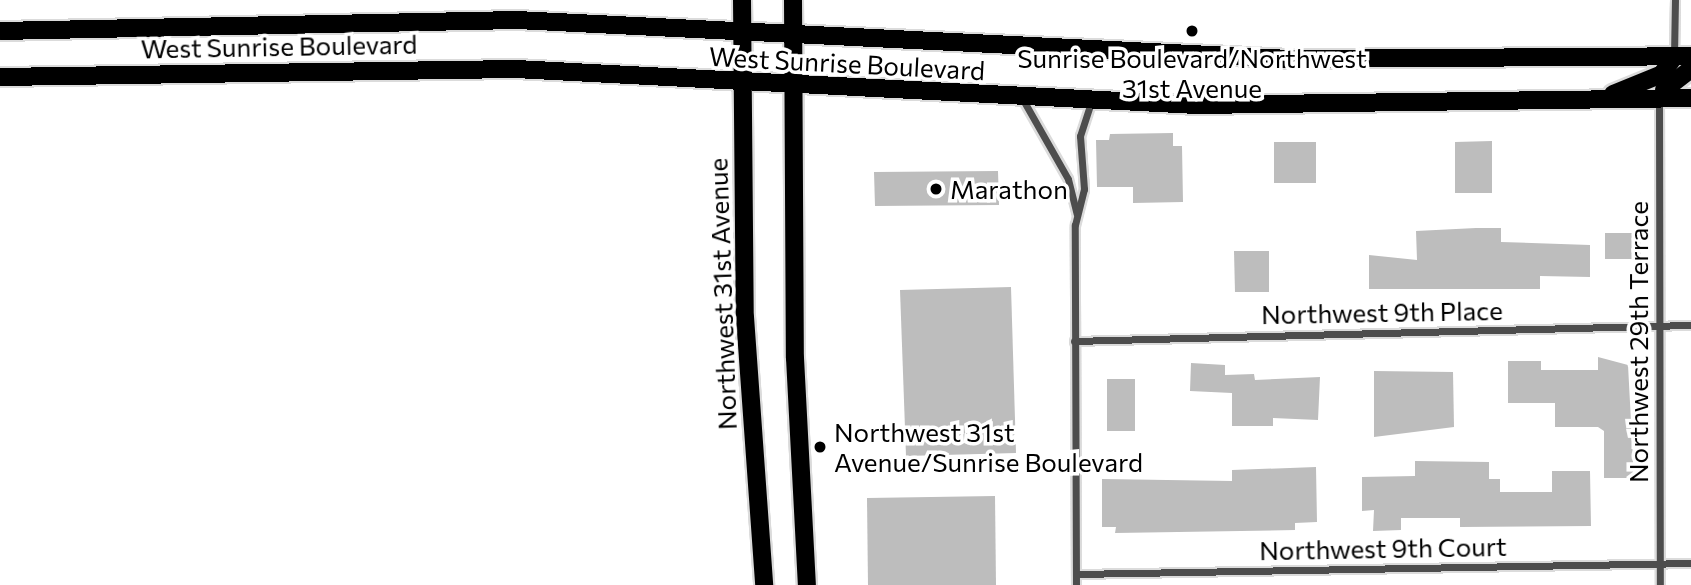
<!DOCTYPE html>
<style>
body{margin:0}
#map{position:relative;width:1691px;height:585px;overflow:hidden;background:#fff;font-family:Commissioner,sans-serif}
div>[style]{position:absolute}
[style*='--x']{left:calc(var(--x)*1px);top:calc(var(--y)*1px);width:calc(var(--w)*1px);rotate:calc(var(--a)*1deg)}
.building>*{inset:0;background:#bdbdbd}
.roads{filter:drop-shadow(2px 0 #dbdbdb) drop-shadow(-2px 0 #dbdbdb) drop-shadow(0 2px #dbdbdb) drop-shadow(0 -2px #dbdbdb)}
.minor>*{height:7px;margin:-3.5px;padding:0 3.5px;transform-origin:3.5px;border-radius:3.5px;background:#4d4d4d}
.primary>*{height:18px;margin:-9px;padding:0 9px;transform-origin:9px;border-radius:9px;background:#000}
.dots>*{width:19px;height:19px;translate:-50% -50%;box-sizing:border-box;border:4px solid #fff;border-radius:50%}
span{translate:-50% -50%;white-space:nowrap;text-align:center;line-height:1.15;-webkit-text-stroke:7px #fff;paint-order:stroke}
.street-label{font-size:26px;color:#000}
.poi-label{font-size:26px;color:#000}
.left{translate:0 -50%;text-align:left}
</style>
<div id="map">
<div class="building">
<i style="clip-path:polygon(1173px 133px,1173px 146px,1182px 146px,1183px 202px,1133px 203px,1133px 187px,1097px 187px,1096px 140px,1109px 140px,1110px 134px)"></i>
<i style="clip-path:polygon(1492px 141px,1492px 193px,1455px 193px,1455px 142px)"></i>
<i style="clip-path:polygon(1274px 142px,1316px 142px,1316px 183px,1274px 183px)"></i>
<i style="clip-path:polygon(998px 171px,999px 205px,875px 206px,874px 172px)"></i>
<i style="clip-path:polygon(1476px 228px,1501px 228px,1501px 242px,1590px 245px,1590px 277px,1540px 276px,1540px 289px,1369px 289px,1369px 255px,1417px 260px,1416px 231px)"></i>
<i style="clip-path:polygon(1605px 233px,1641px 233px,1641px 259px,1605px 259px)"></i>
<i style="clip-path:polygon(1234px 251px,1269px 251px,1269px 292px,1235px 292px)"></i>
<i style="clip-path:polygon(1011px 287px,1016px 453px,906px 456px,900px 290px)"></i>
<i style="clip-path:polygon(1598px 357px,1628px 365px,1634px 478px,1604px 478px,1604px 431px,1598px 427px,1555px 427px,1555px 403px,1508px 403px,1508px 361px,1541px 361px,1541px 370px,1598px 370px)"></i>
<i style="clip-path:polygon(1191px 363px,1225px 365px,1225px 375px,1254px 374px,1255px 380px,1320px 377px,1318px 420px,1273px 418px,1273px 426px,1232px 426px,1232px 393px,1190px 391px)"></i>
<i style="clip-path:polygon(1374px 371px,1453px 372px,1454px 427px,1374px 437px)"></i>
<i style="clip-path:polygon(1107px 379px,1135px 379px,1135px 431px,1107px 431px)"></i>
<i style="clip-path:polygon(1415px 461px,1489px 462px,1489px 479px,1500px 479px,1500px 492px,1552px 492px,1552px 471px,1590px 471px,1591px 526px,1460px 527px,1460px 518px,1401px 518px,1401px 530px,1373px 531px,1374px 510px,1362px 511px,1362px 477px,1415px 476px)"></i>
<i style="clip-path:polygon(1316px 467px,1317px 522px,1295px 523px,1295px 530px,1115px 533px,1116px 527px,1102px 527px,1102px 479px,1232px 481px,1232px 470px)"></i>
<i style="clip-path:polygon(995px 496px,996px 585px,868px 585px,867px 498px)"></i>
</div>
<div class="roads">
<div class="minor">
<i style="--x:1674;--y:56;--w:56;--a:-89"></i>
<i style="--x:1022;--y:98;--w:93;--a:60.4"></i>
<i style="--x:1068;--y:179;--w:36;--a:76"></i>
<i style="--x:1659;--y:99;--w:486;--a:89.9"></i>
<i style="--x:1074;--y:341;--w:617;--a:-1.49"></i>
<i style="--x:1076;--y:574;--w:615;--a:-1.02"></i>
<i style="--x:1076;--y:585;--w:360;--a:-90.2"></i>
<i style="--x:1075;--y:225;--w:37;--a:-76"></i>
<i style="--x:1084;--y:189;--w:53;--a:-94.3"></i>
<i style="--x:1080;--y:136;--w:36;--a:-72"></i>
</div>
<div class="primary">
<i style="--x:742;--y:0;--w:317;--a:89.5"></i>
<i style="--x:745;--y:317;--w:269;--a:85.9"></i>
<i style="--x:793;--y:0;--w:358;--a:89.7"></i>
<i style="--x:795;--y:358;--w:227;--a:87"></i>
<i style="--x:0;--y:31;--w:517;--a:-1.22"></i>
<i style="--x:517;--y:20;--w:774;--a:2.89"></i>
<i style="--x:1290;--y:59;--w:401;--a:-0.4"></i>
<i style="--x:0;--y:77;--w:516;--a:-0.89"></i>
<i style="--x:516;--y:69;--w:682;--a:3.03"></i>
<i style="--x:1197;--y:105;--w:494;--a:-0.8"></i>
<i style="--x:1664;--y:90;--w:34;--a:-38"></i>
<i style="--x:1613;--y:94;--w:53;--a:-22.2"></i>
<i style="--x:1662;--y:74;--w:21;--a:-55"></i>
</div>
</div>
<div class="dots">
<i style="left:1192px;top:31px;background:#000"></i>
<i style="left:936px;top:189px;background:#000"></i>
<i style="left:820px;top:447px;background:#000"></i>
</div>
<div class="street-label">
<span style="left:279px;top:46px;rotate:-1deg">West Sunrise Boulevard</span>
<span style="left:847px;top:63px;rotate:3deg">West Sunrise Boulevard</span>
<span style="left:722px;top:294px;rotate:-92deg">Northwest 31st Avenue</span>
<span style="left:1382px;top:312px;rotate:-1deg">Northwest 9th Place</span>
<span style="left:1638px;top:342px;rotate:-90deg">Northwest 29th Terrace</span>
<span style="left:1383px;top:548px;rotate:-1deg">Northwest 9th Court</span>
</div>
<div class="poi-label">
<span style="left:1192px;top:73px">Sunrise Boulevard/Northwest<br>31st Avenue</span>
<span class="left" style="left:950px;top:189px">Marathon</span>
<span class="left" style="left:834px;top:447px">Northwest 31st<br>Avenue/Sunrise Boulevard</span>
</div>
</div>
